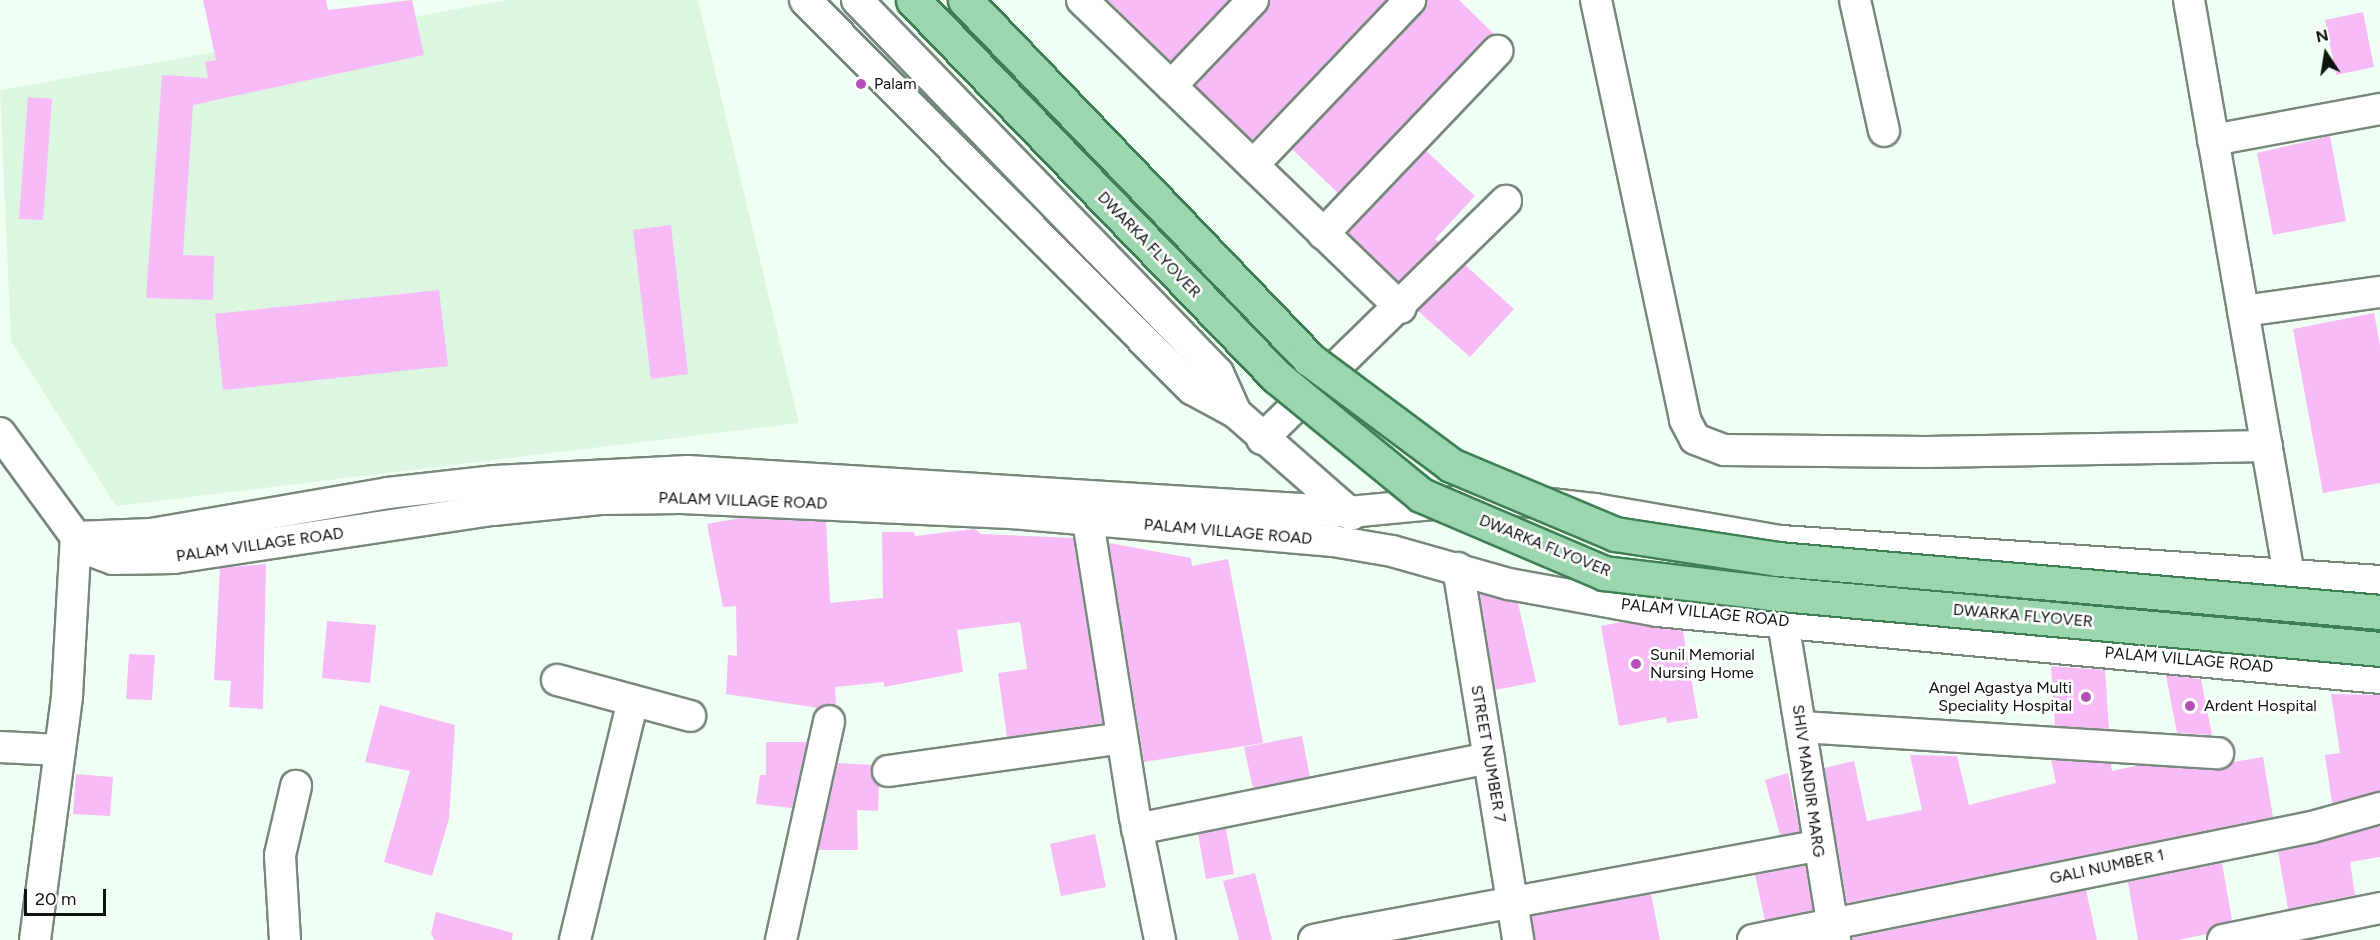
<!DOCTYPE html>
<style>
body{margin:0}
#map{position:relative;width:2380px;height:940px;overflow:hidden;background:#f0fff3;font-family:Figtree,sans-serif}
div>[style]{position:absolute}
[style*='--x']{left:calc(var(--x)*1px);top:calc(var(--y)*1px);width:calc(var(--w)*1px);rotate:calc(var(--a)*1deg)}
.built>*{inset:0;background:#dcf6e2}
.building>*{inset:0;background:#f7bcf8}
.roads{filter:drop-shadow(2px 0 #77887b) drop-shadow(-2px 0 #77887b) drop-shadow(0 2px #77887b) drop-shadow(0 -2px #77887b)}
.minor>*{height:30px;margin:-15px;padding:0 15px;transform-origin:15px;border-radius:15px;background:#fff}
.bridges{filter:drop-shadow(2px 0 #3e8054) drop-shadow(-2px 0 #3e8054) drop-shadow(0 2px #3e8054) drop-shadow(0 -2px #3e8054)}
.major-bridge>*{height:33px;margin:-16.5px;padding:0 16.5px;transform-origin:16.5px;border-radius:16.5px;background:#9bd6af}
.dots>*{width:16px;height:16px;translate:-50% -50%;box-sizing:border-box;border:3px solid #fff;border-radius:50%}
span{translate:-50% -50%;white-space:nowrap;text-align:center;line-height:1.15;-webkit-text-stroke:5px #fff;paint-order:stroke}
.poi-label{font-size:16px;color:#0d130f}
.left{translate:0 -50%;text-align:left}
.right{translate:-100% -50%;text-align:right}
.street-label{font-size:16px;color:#0d130f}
.north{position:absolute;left:2296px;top:24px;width:60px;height:60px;-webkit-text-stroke:4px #fff;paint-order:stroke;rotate:348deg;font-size:16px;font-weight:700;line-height:24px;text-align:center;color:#0d130f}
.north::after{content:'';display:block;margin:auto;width:21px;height:27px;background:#0d130f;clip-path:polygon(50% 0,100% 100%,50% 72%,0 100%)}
.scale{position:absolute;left:24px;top:889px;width:82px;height:27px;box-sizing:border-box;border:3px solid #0d130f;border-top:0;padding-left:8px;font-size:18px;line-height:21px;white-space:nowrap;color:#0d130f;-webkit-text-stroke:4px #fff;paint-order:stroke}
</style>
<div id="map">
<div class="built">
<i style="clip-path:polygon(508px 0,698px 0,799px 423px,116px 506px,11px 341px,0 90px)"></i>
</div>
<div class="building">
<i style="clip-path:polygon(203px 0,326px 0,328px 10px,412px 0,424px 55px,193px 105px,183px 255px,214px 256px,213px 300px,146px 298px,162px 75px,208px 78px,205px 62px,216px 60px)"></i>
<i style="clip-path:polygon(1108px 0,1229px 0,1171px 61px)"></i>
<i style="clip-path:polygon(1270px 0,1386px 0,1252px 140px,1196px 86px,1265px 12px)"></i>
<i style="clip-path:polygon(1427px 0,1459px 0,1494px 34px,1338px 193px,1292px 149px,1422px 12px)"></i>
<i style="clip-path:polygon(2363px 12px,2374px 67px,2336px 75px,2325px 20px)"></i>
<i style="clip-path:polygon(28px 97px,52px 99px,43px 220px,19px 219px)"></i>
<i style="clip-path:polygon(2330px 136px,2346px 221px,2273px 235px,2257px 153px)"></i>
<i style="clip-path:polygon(1426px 151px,1475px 196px,1435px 239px,1439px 242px,1399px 282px,1348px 233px)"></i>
<i style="clip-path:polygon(671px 225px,688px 374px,651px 379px,633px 230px)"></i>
<i style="clip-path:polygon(1465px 265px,1514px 309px,1470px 357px,1418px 311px)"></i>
<i style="clip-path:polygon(439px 290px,448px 366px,223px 390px,215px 314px)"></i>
<i style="clip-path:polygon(2374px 313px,2380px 345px,2380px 483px,2323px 493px,2293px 329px)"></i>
<i style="clip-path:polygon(740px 518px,826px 522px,830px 603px,883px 598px,882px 532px,914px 532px,915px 536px,975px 529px,981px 534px,1073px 538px,1103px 723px,1007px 737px,998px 673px,1027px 669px,1020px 622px,957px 630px,963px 672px,884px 687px,884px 682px,835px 687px,836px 706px,818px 708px,726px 694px,728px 655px,737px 656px,736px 606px,723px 607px,707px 524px)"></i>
<i style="clip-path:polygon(1109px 543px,1191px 558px,1192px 566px,1228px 559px,1263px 743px,1144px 762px)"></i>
<i style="clip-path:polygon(266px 564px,263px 709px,229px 707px,231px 681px,214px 680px,220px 568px)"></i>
<i style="clip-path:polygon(1480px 594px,1518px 603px,1536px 682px,1495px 690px)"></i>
<i style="clip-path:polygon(327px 621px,376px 625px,370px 683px,322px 678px)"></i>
<i style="clip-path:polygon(1621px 622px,1683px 631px,1698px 718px,1667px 723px,1666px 717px,1619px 726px,1601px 626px)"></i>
<i style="clip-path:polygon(129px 654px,155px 655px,152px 700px,126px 699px)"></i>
<i style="clip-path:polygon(2051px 666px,2105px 670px,2109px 729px,2055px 726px)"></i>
<i style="clip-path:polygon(2166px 675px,2201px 679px,2212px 735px,2177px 733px)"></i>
<i style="clip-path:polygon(2331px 694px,2380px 695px,2380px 791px,2332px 803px,2325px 755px,2340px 753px)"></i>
<i style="clip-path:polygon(380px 705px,455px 725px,449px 819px,432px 876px,384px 862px,410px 771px,365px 762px)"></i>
<i style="clip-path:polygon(1302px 736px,1310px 777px,1253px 788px,1244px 747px)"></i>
<i style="clip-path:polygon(766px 742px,807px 742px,792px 808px,756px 804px,760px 775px,766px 775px)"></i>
<i style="clip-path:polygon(1910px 755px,1957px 756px,1969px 805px,2056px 783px,2051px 760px,2111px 764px,2112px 771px,2140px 765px,2217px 770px,2233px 762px,2263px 757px,2273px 817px,1847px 903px,1824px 768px,1854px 761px,1867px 821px,1922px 810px)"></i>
<i style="clip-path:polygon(838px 763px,872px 765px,871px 774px,879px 785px,878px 811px,857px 810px,858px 850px,818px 850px)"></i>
<i style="clip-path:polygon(1788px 773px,1800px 832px,1780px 835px,1765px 780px)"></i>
<i style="clip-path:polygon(76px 774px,113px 777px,110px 816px,73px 814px)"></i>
<i style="clip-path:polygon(2380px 826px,2380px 857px,2350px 862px,2355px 895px,2288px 909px,2278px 851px)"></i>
<i style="clip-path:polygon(1226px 829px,1234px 874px,1206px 879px,1198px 834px)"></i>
<i style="clip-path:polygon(1095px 834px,1106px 887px,1061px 896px,1050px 844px)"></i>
<i style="clip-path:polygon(2222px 863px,2232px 920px,2212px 927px,2207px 934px,2178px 940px,2138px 940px,2128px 882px)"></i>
<i style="clip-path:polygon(1805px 866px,1813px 910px,1765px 920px,1755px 875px)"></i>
<i style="clip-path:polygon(1255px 873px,1272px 940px,1239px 940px,1223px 881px)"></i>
<i style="clip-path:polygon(2086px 890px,2097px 940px,1852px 940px,1852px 938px)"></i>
<i style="clip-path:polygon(1651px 894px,1660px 940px,1535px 940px,1532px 916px)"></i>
<i style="clip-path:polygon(436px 912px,513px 933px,512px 940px,435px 940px,431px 934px)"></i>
</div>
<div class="roads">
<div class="minor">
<i style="--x:805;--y:0;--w:549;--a:45.15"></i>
<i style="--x:1192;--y:389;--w:50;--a:28.6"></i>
<i style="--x:1236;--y:413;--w:154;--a:41.3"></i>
<i style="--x:857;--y:0;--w:519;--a:45.94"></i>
<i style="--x:1218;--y:373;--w:44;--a:65.8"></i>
<i style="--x:1082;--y:0;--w:443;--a:44"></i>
<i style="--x:1596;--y:0;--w:429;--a:78"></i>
<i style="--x:1685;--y:420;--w:21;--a:62"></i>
<i style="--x:1695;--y:439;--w:31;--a:21"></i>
<i style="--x:1724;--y:450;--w:202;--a:0.6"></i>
<i style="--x:1926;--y:452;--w:341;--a:-1"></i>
<i style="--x:1855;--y:0;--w:134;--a:77.5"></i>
<i style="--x:2189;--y:0;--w:584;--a:80.13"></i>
<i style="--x:2289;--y:575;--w:91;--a:87.5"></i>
<i style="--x:1171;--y:86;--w:119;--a:-46.4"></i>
<i style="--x:2213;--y:140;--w:170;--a:-10.5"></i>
<i style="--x:1253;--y:165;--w:228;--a:-46.4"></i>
<i style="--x:1323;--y:234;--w:253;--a:-46.4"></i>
<i style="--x:2243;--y:311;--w:138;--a:-7.9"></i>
<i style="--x:0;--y:433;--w:129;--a:53.8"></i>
<i style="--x:76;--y:537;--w:21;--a:43"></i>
<i style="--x:91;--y:551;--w:23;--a:20"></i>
<i style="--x:113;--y:559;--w:61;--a:-0.9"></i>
<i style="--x:174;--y:558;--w:323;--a:-8.6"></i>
<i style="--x:493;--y:510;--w:110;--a:-5.8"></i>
<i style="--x:602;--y:499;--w:78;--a:-0.7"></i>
<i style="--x:680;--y:498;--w:332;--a:2.6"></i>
<i style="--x:1012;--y:513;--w:322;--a:5"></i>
<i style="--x:1333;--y:541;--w:60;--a:9.6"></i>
<i style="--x:1392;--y:551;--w:122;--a:15.8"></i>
<i style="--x:1509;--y:584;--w:150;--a:10.3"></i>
<i style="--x:1657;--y:611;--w:726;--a:5.29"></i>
<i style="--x:1262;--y:439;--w:341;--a:-44.3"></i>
<i style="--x:1088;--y:521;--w:300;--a:81"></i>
<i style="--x:1135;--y:817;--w:126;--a:78.5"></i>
<i style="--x:76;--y:537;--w:75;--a:-2.3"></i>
<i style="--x:151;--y:534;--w:241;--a:-9.8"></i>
<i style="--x:388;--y:493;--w:108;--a:-6.4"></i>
<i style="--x:495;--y:481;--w:193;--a:-3"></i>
<i style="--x:688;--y:471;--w:662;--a:3.55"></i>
<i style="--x:1349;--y:512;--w:150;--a:-5.4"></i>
<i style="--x:1498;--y:498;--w:98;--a:6.5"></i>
<i style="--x:1595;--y:509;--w:189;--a:9.8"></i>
<i style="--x:1781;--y:541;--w:600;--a:3.82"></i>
<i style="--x:1458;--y:568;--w:377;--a:80.8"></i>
<i style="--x:1783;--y:622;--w:322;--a:80.7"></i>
<i style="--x:557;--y:680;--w:138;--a:15.1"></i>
<i style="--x:1801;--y:727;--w:418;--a:3.6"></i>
<i style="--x:0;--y:747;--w:60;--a:2.9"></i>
<i style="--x:888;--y:771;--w:236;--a:-8"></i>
<i style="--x:1137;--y:829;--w:359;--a:-11.4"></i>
<i style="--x:35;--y:940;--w:246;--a:-82.5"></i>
<i style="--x:67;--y:696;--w:159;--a:-86.8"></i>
<i style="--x:285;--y:940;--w:85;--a:-93.4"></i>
<i style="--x:280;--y:855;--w:71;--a:-76.9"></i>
<i style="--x:575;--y:940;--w:243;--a:-76.4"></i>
<i style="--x:781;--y:940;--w:224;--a:-77.6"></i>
<i style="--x:1314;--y:940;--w:34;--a:-12"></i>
<i style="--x:1348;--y:940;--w:7;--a:-98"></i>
<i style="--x:1347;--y:933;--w:478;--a:-10.5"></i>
<i style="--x:1753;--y:940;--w:570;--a:-11.43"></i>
<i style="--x:2312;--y:827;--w:71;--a:-15.6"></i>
<i style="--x:2223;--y:940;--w:160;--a:-11.5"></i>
</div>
</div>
<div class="bridges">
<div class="major-bridge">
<i style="--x:913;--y:0;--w:524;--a:46.01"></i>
<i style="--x:1277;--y:377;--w:186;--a:39.3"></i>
<i style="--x:1421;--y:495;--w:199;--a:23.1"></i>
<i style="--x:1604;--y:573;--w:168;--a:6.8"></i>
<i style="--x:1771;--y:593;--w:612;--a:5.25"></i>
<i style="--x:965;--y:0;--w:497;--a:46.2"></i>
<i style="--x:1309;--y:359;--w:177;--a:36.7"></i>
<i style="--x:1451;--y:465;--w:178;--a:22.8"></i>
<i style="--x:1615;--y:534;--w:165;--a:8.7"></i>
<i style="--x:1778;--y:559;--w:604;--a:5.03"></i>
</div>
</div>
<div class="dots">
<i style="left:861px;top:84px;background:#b250b7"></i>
<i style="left:1636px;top:664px;background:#b250b7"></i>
<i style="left:2086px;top:697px;background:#b250b7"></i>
<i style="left:2190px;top:706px;background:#b250b7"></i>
</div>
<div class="poi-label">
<span class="left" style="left:874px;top:84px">Palam</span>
<span class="left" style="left:1650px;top:664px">Sunil Memorial<br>Nursing Home</span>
<span class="right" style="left:2072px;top:697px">Angel Agastya Multi<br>Speciality Hospital</span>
<span class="left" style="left:2204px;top:706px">Ardent Hospital</span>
</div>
<div class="street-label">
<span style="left:1149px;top:245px;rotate:46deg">DWARKA FLYOVER</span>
<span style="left:743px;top:501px;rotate:2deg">PALAM VILLAGE ROAD</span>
<span style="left:1228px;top:532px;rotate:5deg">PALAM VILLAGE ROAD</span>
<span style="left:260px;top:545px;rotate:-8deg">PALAM VILLAGE ROAD</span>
<span style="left:1545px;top:546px;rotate:22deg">DWARKA FLYOVER</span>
<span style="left:1705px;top:613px;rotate:6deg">PALAM VILLAGE ROAD</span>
<span style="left:2023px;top:616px;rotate:5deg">DWARKA FLYOVER</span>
<span style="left:2189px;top:660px;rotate:5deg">PALAM VILLAGE ROAD</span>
<span style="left:1488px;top:754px;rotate:80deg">STREET NUMBER 7</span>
<span style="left:1808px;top:781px;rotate:82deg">SHIV MANDIR MARG</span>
<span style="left:2107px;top:867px;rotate:-12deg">GALI NUMBER 1</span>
</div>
<div class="north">N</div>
<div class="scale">20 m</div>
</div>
